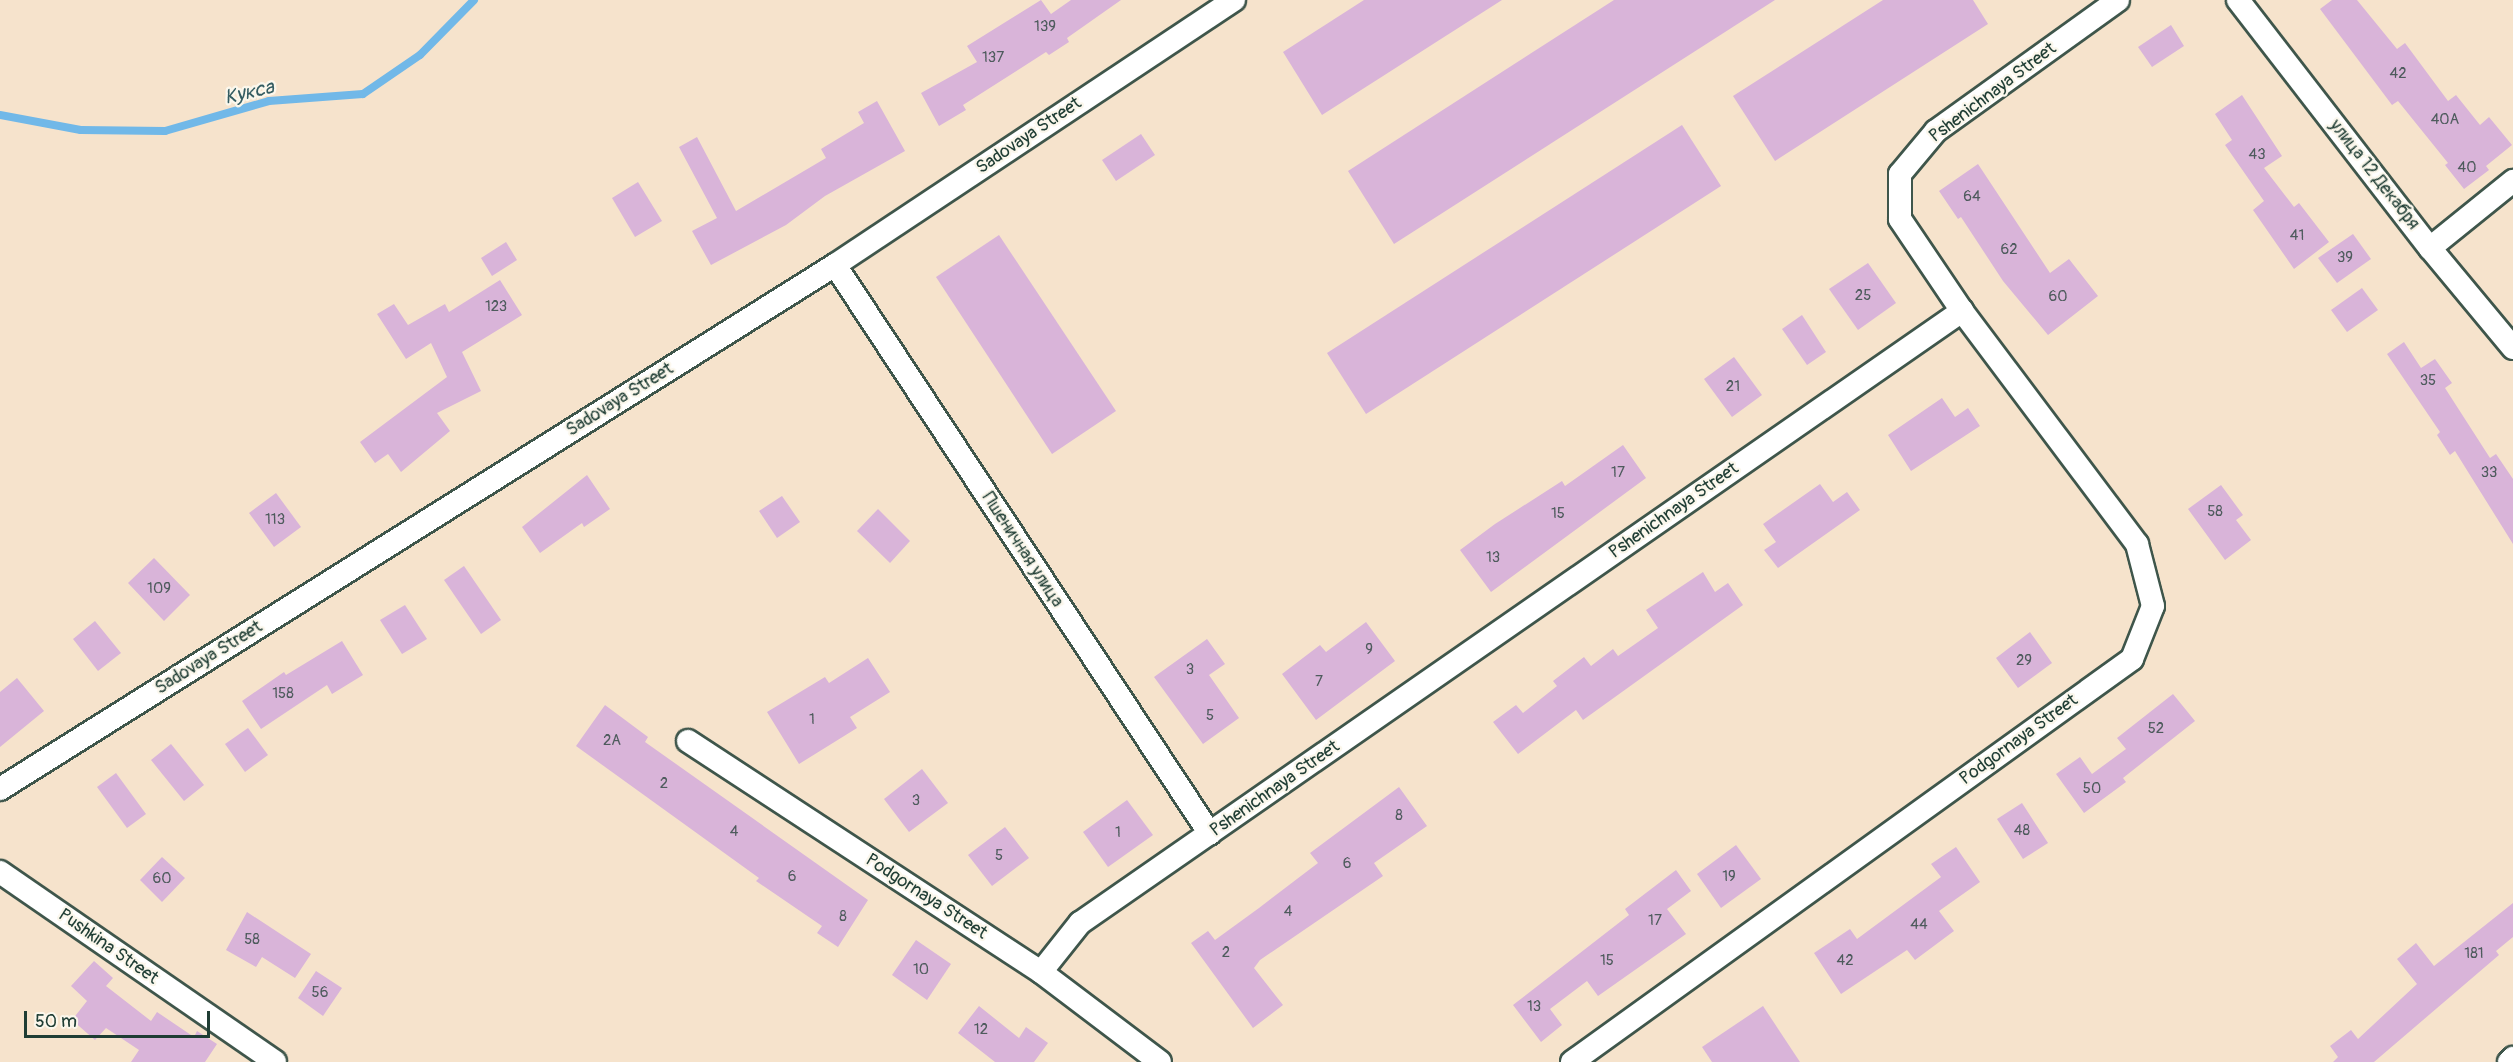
<!DOCTYPE html>
<meta charset="utf-8">
<style>
body{margin:0}
#map{position:relative;width:2513px;height:1062px;overflow:hidden;background:#f6e3cc;font-family:Pangolin,sans-serif}
div>[style]{position:absolute}
[style*='--x']{left:calc(var(--x)*1px);top:calc(var(--y)*1px);width:calc(var(--w)*1px);rotate:calc(var(--a)*1deg)}
.stream>*{height:8px;margin:-4px;padding:0 4px;transform-origin:4px;border-radius:4px;background:#71b8e8}
.building>*{inset:0;background:#d9b4d9}
.roads{filter:drop-shadow(2px 0 #3f564b) drop-shadow(-2px 0 #3f564b) drop-shadow(0 2px #3f564b) drop-shadow(0 -2px #3f564b)}
.minor>*{height:22px;margin:-11px;padding:0 11px;transform-origin:11px;border-radius:11px;background:#fff}
span{translate:-50% -50%;white-space:nowrap;text-align:center;line-height:1.15;-webkit-text-stroke:4.5px #fbf7ec;paint-order:stroke}
.number-label{font-size:15px;color:#4e5b5d}
.number-label span{-webkit-text-stroke-width:0}
.street-label{font-size:18px;color:#1f3d34}
.water-label{font-size:20px;color:#345c61;font-style:italic}
.scale{position:absolute;left:24px;top:1011px;width:186px;height:27px;box-sizing:border-box;border:3px solid #1f3d34;border-top:0;padding-left:8px;font-size:18px;line-height:21px;white-space:nowrap;color:#1f3d34;-webkit-text-stroke:4px #fbf7ec;paint-order:stroke}
</style>
<div id="map">
<div class="stream">
<i style="--x:0;--y:115;--w:82;--a:10.5"></i>
<i style="--x:81;--y:130;--w:84;--a:0.7"></i>
<i style="--x:165;--y:131;--w:108;--a:-16.1"></i>
<i style="--x:269;--y:101;--w:94;--a:-4.3"></i>
<i style="--x:363;--y:94;--w:69;--a:-34.4"></i>
<i style="--x:420;--y:55;--w:77;--a:-45.5"></i>
</div>
<div class="building">
<i style="clip-path:polygon(1041px 0,1051px 14px,1071px 0,1121px 0,1067px 38px,1069px 42px,1049px 55px,1046px 52px,963px 105px,966px 110px,939px 126px,921px 93px,977px 62px,967px 46px)"></i>
<i style="clip-path:polygon(1364px 0,1502px 0,1322px 115px,1283px 52px)"></i>
<i style="clip-path:polygon(1614px 0,1775px 0,1394px 244px,1348px 171px)"></i>
<i style="clip-path:polygon(1883px 0,1973px 0,1988px 24px,1775px 161px,1733px 96px)"></i>
<i style="clip-path:polygon(2332px 0,2357px 0,2397px 49px,2405px 43px,2448px 101px,2456px 95px,2480px 125px,2489px 117px,2512px 145px,2486px 166px,2489px 170px,2464px 189px,2445px 165px,2448px 163px,2398px 101px,2392px 105px,2320px 9px)"></i>
<i style="clip-path:polygon(2171px 25px,2184px 46px,2152px 67px,2138px 47px)"></i>
<i style="clip-path:polygon(2242px 95px,2282px 156px,2264px 168px,2294px 207px,2299px 203px,2329px 242px,2294px 269px,2253px 210px,2264px 201px,2225px 145px,2232px 140px,2215px 114px)"></i>
<i style="clip-path:polygon(877px 101px,905px 151px,825px 196px,786px 225px,711px 265px,692px 231px,717px 218px,679px 147px,697px 137px,736px 211px,826px 158px,821px 149px,864px 123px,858px 112px)"></i>
<i style="clip-path:polygon(1682px 125px,1721px 186px,1366px 414px,1327px 353px)"></i>
<i style="clip-path:polygon(1141px 134px,1155px 155px,1116px 181px,1102px 160px)"></i>
<i style="clip-path:polygon(1978px 164px,2050px 273px,2069px 259px,2098px 296px,2048px 335px,2003px 281px,1961px 217px,1958px 219px,1939px 191px)"></i>
<i style="clip-path:polygon(638px 182px,662px 221px,635px 237px,612px 198px)"></i>
<i style="clip-path:polygon(2353px 234px,2371px 259px,2337px 283px,2318px 258px)"></i>
<i style="clip-path:polygon(999px 235px,1116px 411px,1052px 454px,936px 277px)"></i>
<i style="clip-path:polygon(506px 242px,517px 260px,492px 276px,481px 258px)"></i>
<i style="clip-path:polygon(1868px 263px,1896px 303px,1858px 330px,1829px 289px)"></i>
<i style="clip-path:polygon(500px 280px,522px 315px,462px 352px,481px 391px,437px 413px,450px 431px,401px 472px,388px 454px,375px 463px,360px 442px,447px 377px,431px 343px,406px 359px,377px 314px,394px 304px,408px 325px,445px 304px,449px 312px)"></i>
<i style="clip-path:polygon(2362px 288px,2378px 310px,2347px 332px,2331px 310px)"></i>
<i style="clip-path:polygon(1802px 315px,1826px 352px,1807px 365px,1782px 329px)"></i>
<i style="clip-path:polygon(2404px 342px,2421px 368px,2435px 359px,2452px 383px,2445px 388px,2490px 458px,2496px 454px,2513px 479px,2513px 544px,2455px 451px,2450px 455px,2437px 435px,2440px 432px,2387px 354px)"></i>
<i style="clip-path:polygon(1734px 357px,1762px 395px,1732px 417px,1704px 379px)"></i>
<i style="clip-path:polygon(1942px 398px,1955px 417px,1968px 408px,1980px 426px,1911px 471px,1888px 435px)"></i>
<i style="clip-path:polygon(1623px 445px,1646px 478px,1491px 592px,1460px 550px,1495px 524px,1562px 481px,1565px 486px)"></i>
<i style="clip-path:polygon(587px 475px,610px 509px,584px 527px,582px 523px,540px 553px,522px 527px)"></i>
<i style="clip-path:polygon(1820px 484px,1833px 502px,1847px 492px,1860px 510px,1778px 568px,1764px 550px,1776px 542px,1763px 524px)"></i>
<i style="clip-path:polygon(2221px 485px,2243px 515px,2236px 520px,2251px 540px,2225px 560px,2188px 509px)"></i>
<i style="clip-path:polygon(276px 493px,301px 527px,274px 547px,249px 513px)"></i>
<i style="clip-path:polygon(782px 496px,800px 522px,777px 538px,759px 511px)"></i>
<i style="clip-path:polygon(878px 509px,910px 541px,890px 563px,857px 531px)"></i>
<i style="clip-path:polygon(154px 558px,190px 595px,164px 621px,128px 583px)"></i>
<i style="clip-path:polygon(464px 566px,501px 620px,481px 634px,444px 580px)"></i>
<i style="clip-path:polygon(1703px 572px,1715px 592px,1728px 583px,1743px 605px,1583px 720px,1576px 710px,1518px 754px,1493px 722px,1516px 705px,1523px 713px,1557px 686px,1553px 681px,1584px 657px,1591px 666px,1613px 649px,1618px 656px,1658px 628px,1646px 610px)"></i>
<i style="clip-path:polygon(405px 605px,427px 639px,402px 654px,380px 620px)"></i>
<i style="clip-path:polygon(95px 621px,121px 653px,98px 671px,73px 639px)"></i>
<i style="clip-path:polygon(1366px 622px,1395px 661px,1316px 720px,1282px 674px,1320px 645px,1326px 652px)"></i>
<i style="clip-path:polygon(2030px 632px,2052px 663px,2018px 688px,1996px 658px)"></i>
<i style="clip-path:polygon(1207px 639px,1225px 664px,1209px 675px,1239px 718px,1203px 744px,1154px 677px)"></i>
<i style="clip-path:polygon(342px 641px,363px 675px,332px 694px,327px 685px,261px 729px,242px 701px,284px 672px,286px 675px)"></i>
<i style="clip-path:polygon(868px 658px,890px 692px,850px 717px,857px 728px,799px 764px,767px 712px,825px 677px,829px 683px)"></i>
<i style="clip-path:polygon(17px 678px,44px 711px,0 747px,0 692px)"></i>
<i style="clip-path:polygon(2173px 694px,2195px 721px,2123px 778px,2126px 782px,2084px 813px,2056px 774px,2080px 757px,2092px 774px,2126px 749px,2117px 738px)"></i>
<i style="clip-path:polygon(605px 705px,648px 737px,645px 742px,868px 900px,838px 947px,817px 933px,822px 926px,756px 881px,759px 878px,576px 746px)"></i>
<i style="clip-path:polygon(248px 728px,268px 755px,245px 772px,225px 744px)"></i>
<i style="clip-path:polygon(171px 744px,204px 785px,184px 801px,151px 760px)"></i>
<i style="clip-path:polygon(922px 769px,948px 803px,909px 832px,884px 799px)"></i>
<i style="clip-path:polygon(116px 773px,146px 814px,127px 828px,97px 787px)"></i>
<i style="clip-path:polygon(1399px 787px,1427px 826px,1374px 863px,1383px 876px,1260px 960px,1254px 968px,1283px 1005px,1253px 1028px,1191px 943px,1208px 931px,1215px 940px,1259px 908px,1318px 863px,1310px 853px)"></i>
<i style="clip-path:polygon(1127px 800px,1153px 835px,1108px 867px,1083px 832px)"></i>
<i style="clip-path:polygon(2022px 803px,2048px 843px,2023px 859px,1997px 819px)"></i>
<i style="clip-path:polygon(1005px 827px,1029px 858px,992px 886px,968px 855px)"></i>
<i style="clip-path:polygon(1736px 845px,1761px 879px,1721px 908px,1697px 874px)"></i>
<i style="clip-path:polygon(1956px 847px,1980px 882px,1939px 911px,1954px 931px,1915px 960px,1907px 950px,1841px 994px,1814px 953px,1850px 929px,1857px 939px,1941px 877px,1931px 864px)"></i>
<i style="clip-path:polygon(162px 857px,185px 878px,162px 902px,140px 880px)"></i>
<i style="clip-path:polygon(1676px 870px,1691px 891px,1667px 909px,1686px 934px,1598px 996px,1587px 981px,1550px 1009px,1562px 1025px,1541px 1042px,1513px 1005px,1629px 915px,1625px 909px)"></i>
<i style="clip-path:polygon(2513px 903px,2513px 937px,2496px 951px,2499px 955px,2374px 1062px,2333px 1062px,2338px 1057px,2330px 1046px,2351px 1030px,2358px 1039px,2417px 984px,2397px 959px,2416px 943px,2434px 966px)"></i>
<i style="clip-path:polygon(247px 912px,311px 954px,295px 978px,262px 957px,256px 967px,226px 950px)"></i>
<i style="clip-path:polygon(916px 940px,951px 964px,927px 1000px,892px 975px)"></i>
<i style="clip-path:polygon(94px 961px,113px 978px,106px 986px,151px 1021px,157px 1012px,194px 1037px,197px 1031px,217px 1044px,205px 1062px,131px 1062px,139px 1050px,106px 1028px,95px 1040px,72px 1020px,87px 1001px,71px 986px)"></i>
<i style="clip-path:polygon(316px 971px,342px 988px,323px 1016px,298px 998px)"></i>
<i style="clip-path:polygon(979px 1006px,1019px 1038px,1026px 1027px,1048px 1043px,1034px 1062px,995px 1062px,958px 1033px)"></i>
<i style="clip-path:polygon(1763px 1006px,1800px 1062px,1712px 1062px,1702px 1047px)"></i>
</div>
<div class="roads">
<div class="minor">
<i style="--x:2238;--y:0;--w:314;--a:52.3"></i>
<i style="--x:2430;--y:248;--w:130;--a:50.3"></i>
<i style="--x:2430;--y:248;--w:107;--a:-38.9"></i>
<i style="--x:835;--y:265;--w:681;--a:56.61"></i>
<i style="--x:688;--y:741;--w:422;--a:33.2"></i>
<i style="--x:1041;--y:972;--w:149;--a:37.1"></i>
<i style="--x:0;--y:789;--w:986;--a:-32.11"></i>
<i style="--x:835;--y:265;--w:479;--a:-33.6"></i>
<i style="--x:0;--y:872;--w:334;--a:34.6"></i>
<i style="--x:1041;--y:972;--w:63;--a:-51.5"></i>
<i style="--x:1080;--y:923;--w:1074;--a:-34.76"></i>
<i style="--x:1962;--y:311;--w:111;--a:-124"></i>
<i style="--x:1900;--y:219;--w:45;--a:-90"></i>
<i style="--x:1900;--y:174;--w:56;--a:-50.1"></i>
<i style="--x:1936;--y:131;--w:224;--a:-35.7"></i>
<i style="--x:1572;--y:1062;--w:690;--a:-35.74"></i>
<i style="--x:2132;--y:659;--w:57;--a:-68.4"></i>
<i style="--x:2153;--y:606;--w:64;--a:-104.5"></i>
<i style="--x:2137;--y:544;--w:291;--a:-126.9"></i>
<i style="--x:2509;--y:1062;--w:6;--a:-45"></i>
</div>
</div>
<div class="number-label">
<span style="left:1045px;top:27px">139</span>
<span style="left:993px;top:58px">137</span>
<span style="left:2398px;top:74px">42</span>
<span style="left:2445px;top:120px">40А</span>
<span style="left:2257px;top:155px">43</span>
<span style="left:2467px;top:168px">40</span>
<span style="left:1972px;top:197px">64</span>
<span style="left:2297px;top:236px">41</span>
<span style="left:2009px;top:250px">62</span>
<span style="left:2345px;top:258px">39</span>
<span style="left:1863px;top:296px">25</span>
<span style="left:2058px;top:297px">60</span>
<span style="left:496px;top:307px">123</span>
<span style="left:2428px;top:381px">35</span>
<span style="left:1733px;top:387px">21</span>
<span style="left:1618px;top:473px">17</span>
<span style="left:2489px;top:473px">33</span>
<span style="left:2215px;top:512px">58</span>
<span style="left:1558px;top:514px">15</span>
<span style="left:275px;top:520px">113</span>
<span style="left:1493px;top:558px">13</span>
<span style="left:159px;top:589px">109</span>
<span style="left:1369px;top:650px">9</span>
<span style="left:2024px;top:661px">29</span>
<span style="left:1190px;top:670px">3</span>
<span style="left:1319px;top:682px">7</span>
<span style="left:283px;top:694px">158</span>
<span style="left:1210px;top:716px">5</span>
<span style="left:812px;top:720px">1</span>
<span style="left:2156px;top:729px">52</span>
<span style="left:612px;top:741px">2А</span>
<span style="left:664px;top:784px">2</span>
<span style="left:2092px;top:789px">50</span>
<span style="left:916px;top:801px">3</span>
<span style="left:1399px;top:816px">8</span>
<span style="left:2022px;top:831px">48</span>
<span style="left:734px;top:832px">4</span>
<span style="left:1118px;top:833px">1</span>
<span style="left:999px;top:856px">5</span>
<span style="left:1347px;top:864px">6</span>
<span style="left:792px;top:877px">6</span>
<span style="left:1729px;top:877px">19</span>
<span style="left:162px;top:879px">60</span>
<span style="left:1288px;top:912px">4</span>
<span style="left:843px;top:917px">8</span>
<span style="left:1655px;top:921px">17</span>
<span style="left:1919px;top:925px">44</span>
<span style="left:252px;top:940px">58</span>
<span style="left:1226px;top:953px">2</span>
<span style="left:2474px;top:954px">181</span>
<span style="left:1607px;top:961px">15</span>
<span style="left:1845px;top:961px">42</span>
<span style="left:921px;top:970px">10</span>
<span style="left:320px;top:993px">56</span>
<span style="left:1534px;top:1007px">13</span>
<span style="left:981px;top:1030px">12</span>
</div>
<div class="street-label">
<span style="left:1993px;top:93px;rotate:-37deg">Pshenichnaya Street</span>
<span style="left:1029px;top:136px;rotate:-34deg">Sadovaya Street</span>
<span style="left:2374px;top:175px;rotate:52deg">улица 12 Декабря</span>
<span style="left:620px;top:400px;rotate:-32deg">Sadovaya Street</span>
<span style="left:1674px;top:511px;rotate:-35deg">Pshenichnaya Street</span>
<span style="left:1022px;top:550px;rotate:57deg">Пшеничная улица</span>
<span style="left:209px;top:658px;rotate:-32deg">Sadovaya Street</span>
<span style="left:2019px;top:740px;rotate:-36deg">Podgornaya Street</span>
<span style="left:1275px;top:789px;rotate:-35deg">Pshenichnaya Street</span>
<span style="left:926px;top:897px;rotate:33deg">Podgornaya Street</span>
<span style="left:108px;top:947px;rotate:35deg">Pushkina Street</span>
</div>
<div class="water-label">
<span style="left:249px;top:92px;rotate:-13deg">Кукса</span>
</div>
<div class="scale">50 m</div>
</div>
